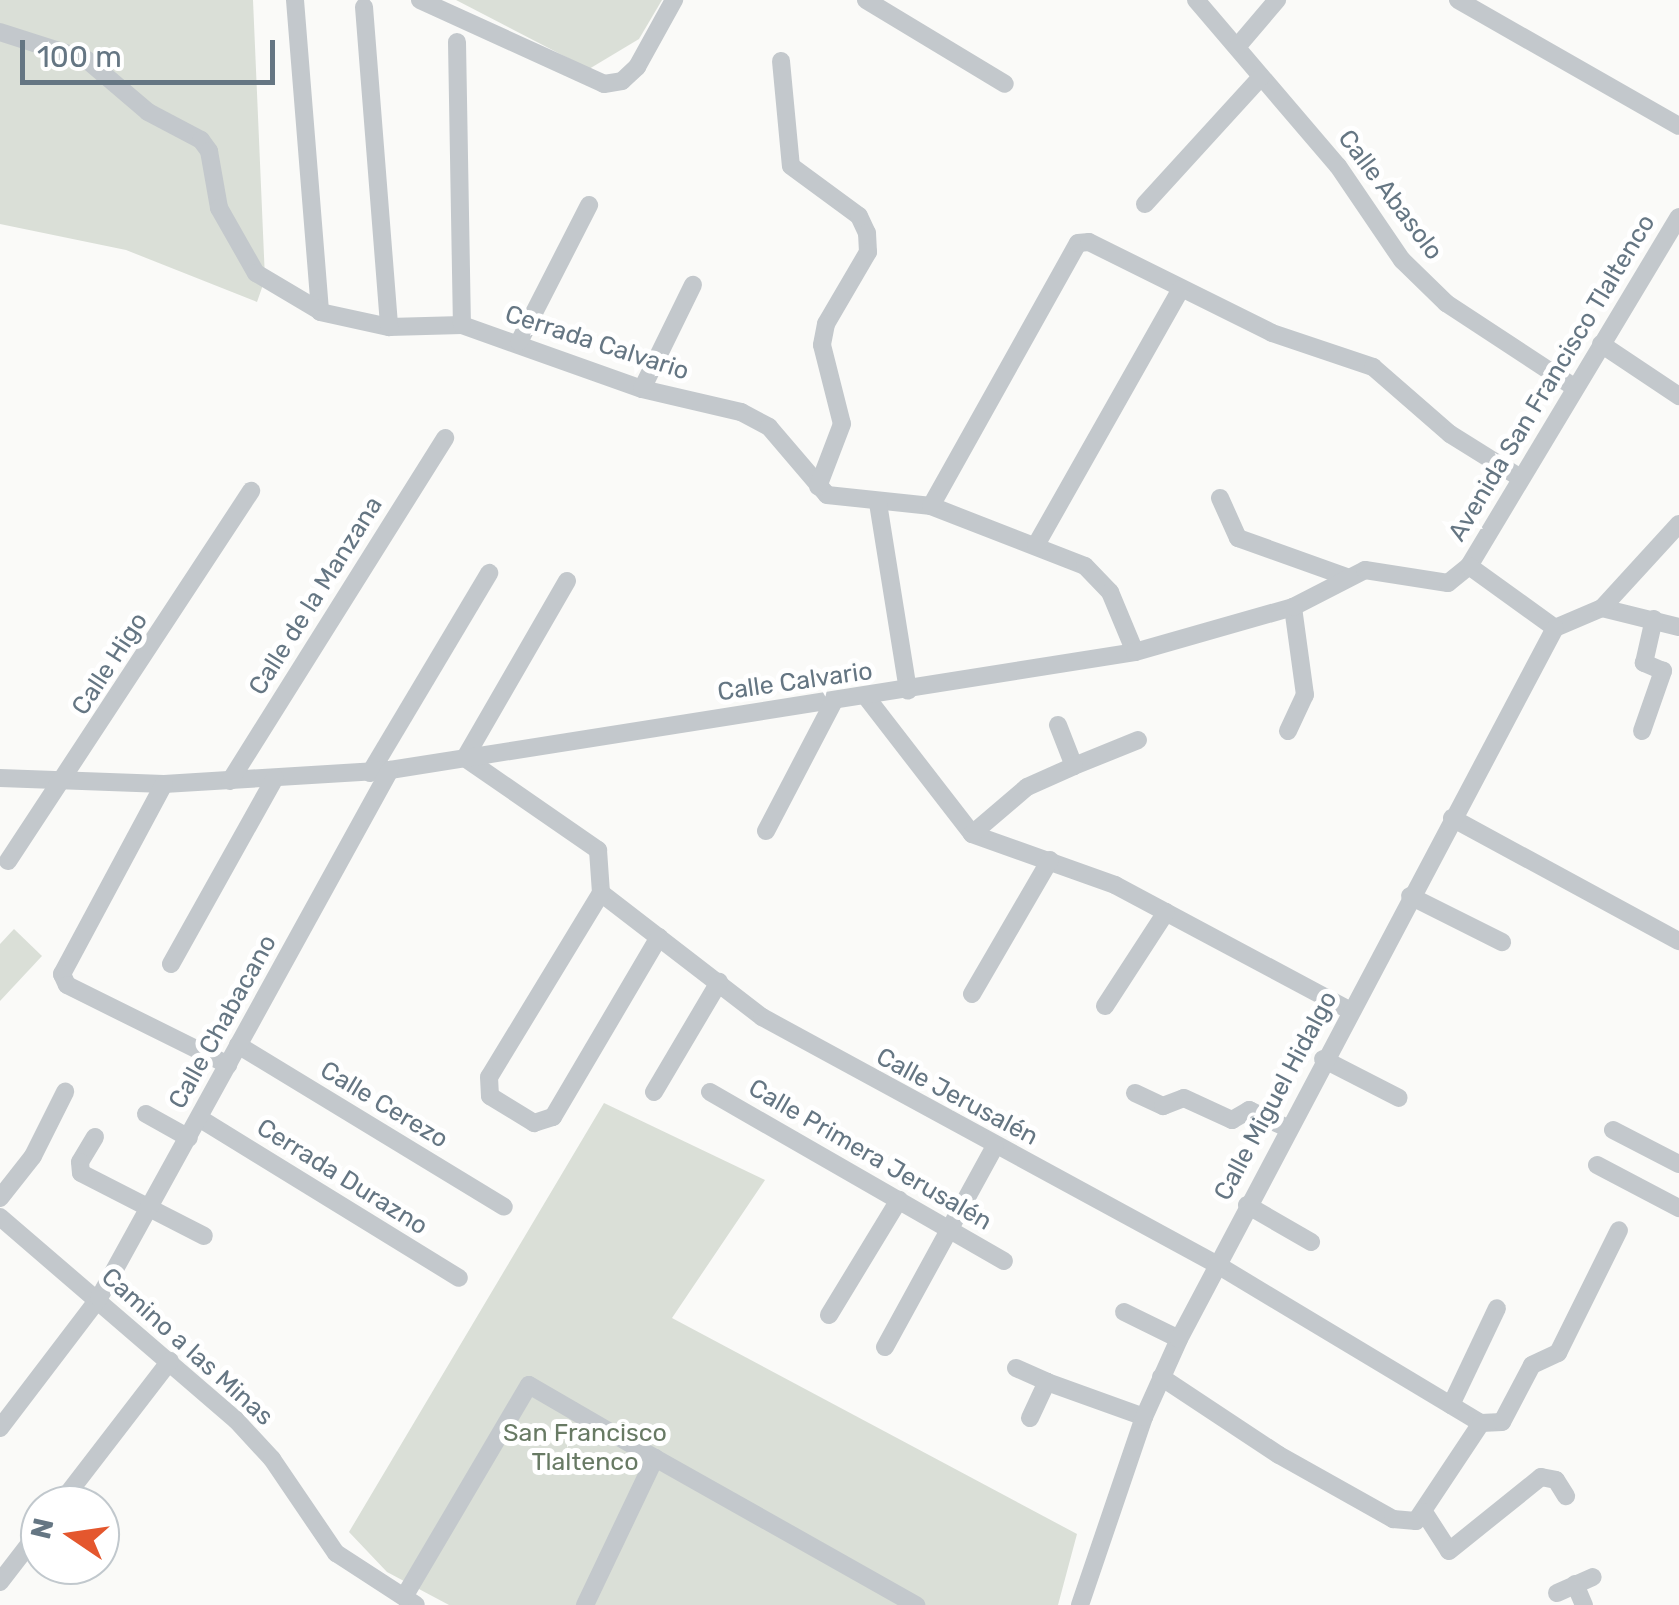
<!DOCTYPE html>
<meta charset="utf-8">
<style>
body{margin:0}
#map{position:relative;width:1679px;height:1605px;overflow:hidden;background:#fafaf8;font-family:Rubik,sans-serif}
div>[style]{position:absolute}
[style*='--x']{left:calc(var(--x)*1px);top:calc(var(--y)*1px);width:calc(var(--w)*1px);rotate:calc(var(--a)*1deg)}
.green>*{inset:0;background:#dadfd7}
.minor>*{height:18px;margin:-9px;padding:0 9px;transform-origin:9px;border-radius:9px;background:#c3c8cc}
span{translate:-50% -50%;white-space:nowrap;text-align:center;line-height:1.15;-webkit-text-stroke:10px #fff;paint-order:stroke}
.street-label{font-size:25px;color:#657683}
.park-label{font-size:25px;color:#687a64}
.north{position:absolute;left:20px;top:1485px;width:100px;height:100px;box-sizing:border-box;background:#fff;border:2px solid #c1c8cd;border-radius:50%;rotate:283deg;font-size:28px;font-weight:700;line-height:40px;text-align:center;color:#657683}
.north::after{content:'';display:block;margin:auto;width:35px;height:45px;background:#e4572e;clip-path:polygon(50% 0,100% 100%,50% 72%,0 100%)}
.scale{position:absolute;left:20px;top:40px;width:255px;height:45px;box-sizing:border-box;border:5px solid #657683;border-top:0;padding-left:12px;font-size:30px;line-height:35px;white-space:nowrap;color:#657683;-webkit-text-stroke:8px #fff;paint-order:stroke}
</style>
<div id="map">
<div class="green">
<i style="clip-path:polygon(0 0,253px 0,265px 279px,257px 302px,126px 250px,0 224px)"></i>
<i style="clip-path:polygon(456px 0,662px 0,639px 39px,589px 69px)"></i>
<i style="clip-path:polygon(14px 929px,42px 956px,0 1001px,0 944px)"></i>
<i style="clip-path:polygon(604px 1103px,765px 1180px,672px 1318px,1077px 1534px,1058px 1605px,449px 1605px,387px 1572px,349px 1532px)"></i>
</div>
<div class="minor">
<i style="--x:295;--y:0;--w:313;--a:85.4"></i>
<i style="--x:320;--y:312;--w:71;--a:12.3"></i>
<i style="--x:389;--y:327;--w:73;--a:-1.6"></i>
<i style="--x:462;--y:325;--w:191;--a:19.6"></i>
<i style="--x:642;--y:389;--w:102;--a:13.1"></i>
<i style="--x:741;--y:412;--w:32;--a:28"></i>
<i style="--x:769;--y:427;--w:89;--a:49.5"></i>
<i style="--x:827;--y:495;--w:105;--a:6"></i>
<i style="--x:931;--y:506;--w:165;--a:21.3"></i>
<i style="--x:1085;--y:566;--w:36;--a:46"></i>
<i style="--x:1110;--y:592;--w:65;--a:67.4"></i>
<i style="--x:420;--y:0;--w:202;--a:24.5"></i>
<i style="--x:604;--y:84;--w:18;--a:-9"></i>
<i style="--x:622;--y:81;--w:21;--a:-43"></i>
<i style="--x:637;--y:67;--w:77;--a:-61.1"></i>
<i style="--x:866;--y:0;--w:162;--a:31.1"></i>
<i style="--x:1196;--y:0;--w:218;--a:49.5"></i>
<i style="--x:1338;--y:166;--w:114;--a:55.8"></i>
<i style="--x:1402;--y:260;--w:62;--a:44.3"></i>
<i style="--x:1446;--y:303;--w:153;--a:33.3"></i>
<i style="--x:1458;--y:0;--w:254;--a:29.7"></i>
<i style="--x:364;--y:7;--w:321;--a:85.5"></i>
<i style="--x:0;--y:32;--w:91;--a:17.8"></i>
<i style="--x:87;--y:60;--w:80;--a:40.4"></i>
<i style="--x:148;--y:112;--w:60;--a:27.8"></i>
<i style="--x:201;--y:140;--w:14;--a:54"></i>
<i style="--x:209;--y:151;--w:58;--a:80"></i>
<i style="--x:219;--y:208;--w:75;--a:60.4"></i>
<i style="--x:256;--y:273;--w:74;--a:30.7"></i>
<i style="--x:457;--y:42;--w:283;--a:89"></i>
<i style="--x:1237;--y:47;--w:62;--a:-49.6"></i>
<i style="--x:781;--y:61;--w:105;--a:84.6"></i>
<i style="--x:791;--y:166;--w:84;--a:36.3"></i>
<i style="--x:859;--y:216;--w:19;--a:65"></i>
<i style="--x:867;--y:233;--w:19;--a:87"></i>
<i style="--x:868;--y:252;--w:83;--a:120.3"></i>
<i style="--x:826;--y:324;--w:21;--a:101"></i>
<i style="--x:822;--y:345;--w:81;--a:75.8"></i>
<i style="--x:842;--y:424;--w:67;--a:110.9"></i>
<i style="--x:1145;--y:204;--w:172;--a:-47.6"></i>
<i style="--x:519;--y:342;--w:154;--a:-62.9"></i>
<i style="--x:1601;--y:344;--w:94;--a:33.7"></i>
<i style="--x:642;--y:389;--w:116;--a:-63.9"></i>
<i style="--x:1220;--y:498;--w:44;--a:65.8"></i>
<i style="--x:1238;--y:538;--w:116;--a:19.7"></i>
<i style="--x:878;--y:503;--w:190;--a:80.9"></i>
<i style="--x:931;--y:506;--w:301;--a:-60.8"></i>
<i style="--x:1078;--y:243;--w:11;--a:-5"></i>
<i style="--x:1089;--y:242;--w:204;--a:26.4"></i>
<i style="--x:1272;--y:333;--w:107;--a:18.6"></i>
<i style="--x:1373;--y:367;--w:102;--a:41"></i>
<i style="--x:1450;--y:434;--w:81;--a:31.9"></i>
<i style="--x:1036;--y:545;--w:294;--a:-60.5"></i>
<i style="--x:1469;--y:566;--w:407;--a:-59"></i>
<i style="--x:567;--y:581;--w:204;--a:120"></i>
<i style="--x:465;--y:758;--w:162;--a:34.7"></i>
<i style="--x:598;--y:850;--w:43;--a:86"></i>
<i style="--x:601;--y:893;--w:203;--a:37.6"></i>
<i style="--x:762;--y:1017;--w:517;--a:28.55"></i>
<i style="--x:1216;--y:1264;--w:309;--a:31"></i>
<i style="--x:1602;--y:608;--w:79;--a:13.9"></i>
<i style="--x:1555;--y:628;--w:51;--a:-23.1"></i>
<i style="--x:1602;--y:608;--w:114;--a:-47.5"></i>
<i style="--x:867;--y:698;--w:172;--a:52.3"></i>
<i style="--x:972;--y:834;--w:152;--a:19.6"></i>
<i style="--x:1115;--y:885;--w:265;--a:28.1"></i>
<i style="--x:1058;--y:725;--w:44;--a:68.7"></i>
<i style="--x:1074;--y:766;--w:69;--a:-22.1"></i>
<i style="--x:1288;--y:731;--w:40;--a:-65"></i>
<i style="--x:1305;--y:695;--w:89;--a:-97.8"></i>
<i style="--x:1642;--y:731;--w:64;--a:-70.7"></i>
<i style="--x:1663;--y:671;--w:21;--a:-157"></i>
<i style="--x:1644;--y:663;--w:45;--a:-77.2"></i>
<i style="--x:370;--y:773;--w:233;--a:-59.2"></i>
<i style="--x:0;--y:778;--w:164;--a:2.1"></i>
<i style="--x:164;--y:784;--w:226;--a:-3.5"></i>
<i style="--x:390;--y:770;--w:754;--a:-9"></i>
<i style="--x:1135;--y:652;--w:164;--a:-15.9"></i>
<i style="--x:1293;--y:607;--w:81;--a:-27.2"></i>
<i style="--x:1365;--y:570;--w:84;--a:8.9"></i>
<i style="--x:1448;--y:583;--w:27;--a:-39"></i>
<i style="--x:1469;--y:566;--w:106;--a:35.8"></i>
<i style="--x:230;--y:781;--w:405;--a:-57.9"></i>
<i style="--x:164;--y:784;--w:216;--a:118.2"></i>
<i style="--x:62;--y:974;--w:12;--a:66"></i>
<i style="--x:67;--y:985;--w:180;--a:26.4"></i>
<i style="--x:1452;--y:818;--w:258;--a:28.5"></i>
<i style="--x:766;--y:831;--w:147;--a:-62.4"></i>
<i style="--x:972;--y:834;--w:72;--a:-40.5"></i>
<i style="--x:1027;--y:787;--w:51;--a:-24.1"></i>
<i style="--x:8;--y:861;--w:443;--a:-56.7"></i>
<i style="--x:601;--y:893;--w:215;--a:121.3"></i>
<i style="--x:489;--y:1077;--w:19;--a:87"></i>
<i style="--x:490;--y:1096;--w:52;--a:31.5"></i>
<i style="--x:534;--y:1123;--w:20;--a:-18"></i>
<i style="--x:553;--y:1117;--w:209;--a:-59.5"></i>
<i style="--x:1410;--y:896;--w:103;--a:26.6"></i>
<i style="--x:171;--y:964;--w:213;--a:-60.8"></i>
<i style="--x:972;--y:994;--w:155;--a:-59.8"></i>
<i style="--x:1105;--y:1006;--w:112;--a:-57"></i>
<i style="--x:238;--y:1045;--w:311;--a:31.3"></i>
<i style="--x:1323;--y:1059;--w:85;--a:27.2"></i>
<i style="--x:654;--y:1092;--w:128;--a:-59.4"></i>
<i style="--x:710;--y:1092;--w:339;--a:29.9"></i>
<i style="--x:1135;--y:1093;--w:31;--a:25"></i>
<i style="--x:1163;--y:1106;--w:22;--a:-21"></i>
<i style="--x:1184;--y:1098;--w:53;--a:24.6"></i>
<i style="--x:1232;--y:1120;--w:20;--a:-30"></i>
<i style="--x:1249;--y:1110;--w:42;--a:25.3"></i>
<i style="--x:146;--y:1114;--w:49;--a:29.2"></i>
<i style="--x:199;--y:1118;--w:305;--a:31.6"></i>
<i style="--x:1613;--y:1130;--w:74;--a:27.3"></i>
<i style="--x:95;--y:1137;--w:29;--a:121"></i>
<i style="--x:80;--y:1162;--w:11;--a:85"></i>
<i style="--x:81;--y:1173;--w:138;--a:27.1"></i>
<i style="--x:1597;--y:1165;--w:93;--a:27.7"></i>
<i style="--x:0;--y:1198;--w:53;--a:-51.8"></i>
<i style="--x:33;--y:1156;--w:72;--a:-63.4"></i>
<i style="--x:1247;--y:1205;--w:74;--a:30"></i>
<i style="--x:0;--y:1217;--w:311;--a:40.7"></i>
<i style="--x:236;--y:1420;--w:53;--a:47.3"></i>
<i style="--x:272;--y:1459;--w:114;--a:55.8"></i>
<i style="--x:336;--y:1553;--w:95;--a:33"></i>
<i style="--x:1124;--y:1312;--w:61;--a:26.1"></i>
<i style="--x:829;--y:1315;--w:135;--a:-58.7"></i>
<i style="--x:885;--y:1347;--w:229;--a:-61.3"></i>
<i style="--x:1016;--y:1368;--w:34;--a:24"></i>
<i style="--x:1161;--y:1377;--w:141;--a:33.5"></i>
<i style="--x:1279;--y:1455;--w:131;--a:29.3"></i>
<i style="--x:1393;--y:1519;--w:23;--a:5"></i>
<i style="--x:1416;--y:1521;--w:118;--a:-56.4"></i>
<i style="--x:1481;--y:1423;--w:21;--a:-3"></i>
<i style="--x:1502;--y:1422;--w:64;--a:-62.2"></i>
<i style="--x:1532;--y:1365;--w:29;--a:-25"></i>
<i style="--x:1558;--y:1353;--w:137;--a:-63.6"></i>
<i style="--x:1451;--y:1405;--w:107;--a:-64.6"></i>
<i style="--x:1030;--y:1418;--w:40;--a:-65"></i>
<i style="--x:1047;--y:1382;--w:103;--a:19.8"></i>
<i style="--x:0;--y:1428;--w:163;--a:-52.7"></i>
<i style="--x:99;--y:1298;--w:603;--a:-61.14"></i>
<i style="--x:59;--y:1505;--w:182;--a:-52.4"></i>
<i style="--x:1424;--y:1512;--w:46;--a:57.3"></i>
<i style="--x:1449;--y:1551;--w:118;--a:-38.8"></i>
<i style="--x:1541;--y:1477;--w:15;--a:11"></i>
<i style="--x:1556;--y:1480;--w:19;--a:58"></i>
<i style="--x:0;--y:1582;--w:66;--a:-52.4"></i>
<i style="--x:1575;--y:1584;--w:23;--a:67"></i>
<i style="--x:1557;--y:1593;--w:39;--a:-24"></i>
<i style="--x:404;--y:1597;--w:246;--a:-59.5"></i>
<i style="--x:529;--y:1385;--w:146;--a:30.1"></i>
<i style="--x:585;--y:1605;--w:163;--a:-64.5"></i>
<i style="--x:655;--y:1458;--w:300;--a:29.4"></i>
<i style="--x:1080;--y:1605;--w:199;--a:-71.2"></i>
<i style="--x:1144;--y:1417;--w:85;--a:-65.8"></i>
<i style="--x:1179;--y:1339;--w:804;--a:-62.13"></i>
</div>
<div class="street-label">
<span style="left:1390px;top:195px;rotate:53deg">Calle Abasolo</span>
<span style="left:597px;top:343px;rotate:18deg">Cerrada Calvario</span>
<span style="left:1552px;top:378px;rotate:-59deg">Avenida San Francisco Tlaltenco</span>
<span style="left:316px;top:596px;rotate:-58deg">Calle de la Manzana</span>
<span style="left:110px;top:664px;rotate:-57deg">Calle Higo</span>
<span style="left:795px;top:682px;rotate:-8deg">Calle Calvario</span>
<span style="left:223px;top:1022px;rotate:-61deg">Calle Chabacano</span>
<span style="left:1276px;top:1096px;rotate:-62deg">Calle Miguel Hidalgo</span>
<span style="left:957px;top:1097px;rotate:28deg">Calle Jerusalén</span>
<span style="left:384px;top:1105px;rotate:31deg">Calle Cerezo</span>
<span style="left:870px;top:1155px;rotate:30deg">Calle Primera Jerusalén</span>
<span style="left:342px;top:1177px;rotate:32deg">Cerrada Durazno</span>
<span style="left:187px;top:1347px;rotate:42deg">Camino a las Minas</span>
</div>
<div class="park-label">
<span style="left:585px;top:1448px">San Francisco<br>Tlaltenco</span>
</div>
<div class="north">N</div>
<div class="scale">100 m</div>
</div>
